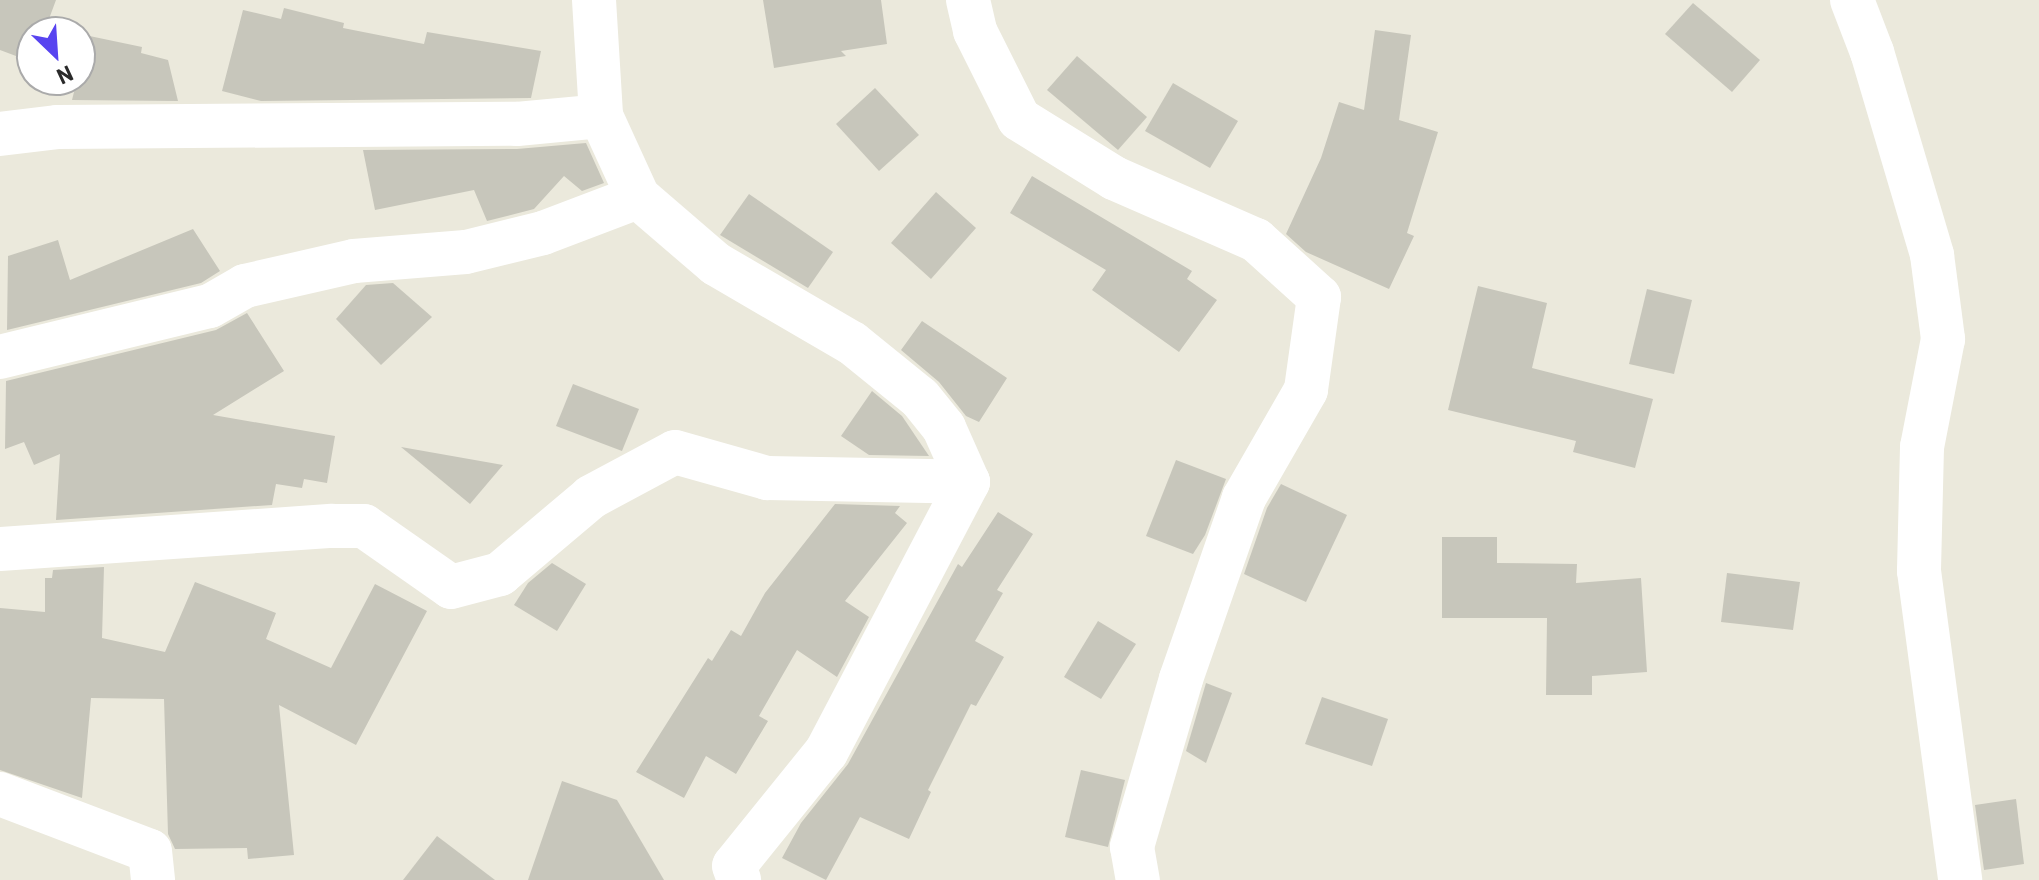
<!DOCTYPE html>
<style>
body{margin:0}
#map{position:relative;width:2039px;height:880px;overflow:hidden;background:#ebe9dc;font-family:Barlow,sans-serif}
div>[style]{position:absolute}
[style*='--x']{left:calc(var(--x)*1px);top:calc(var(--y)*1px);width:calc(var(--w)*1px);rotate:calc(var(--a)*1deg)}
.building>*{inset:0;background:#c7c6bb}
.minor>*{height:44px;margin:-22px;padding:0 22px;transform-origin:22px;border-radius:22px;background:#fff}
span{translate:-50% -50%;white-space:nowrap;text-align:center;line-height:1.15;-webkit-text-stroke:8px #fff;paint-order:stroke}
.north{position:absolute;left:16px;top:16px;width:80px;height:80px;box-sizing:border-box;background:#fff;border:2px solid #aaa;border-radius:50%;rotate:155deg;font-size:22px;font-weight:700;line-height:32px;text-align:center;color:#2a2a2a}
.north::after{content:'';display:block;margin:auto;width:28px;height:36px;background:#5844f0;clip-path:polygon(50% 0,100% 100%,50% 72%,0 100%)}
</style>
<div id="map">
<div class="building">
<i style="clip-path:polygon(0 0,56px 0,46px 27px,70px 32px,32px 32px,32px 62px,0 50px)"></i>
<i style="clip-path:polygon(763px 0,881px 0,887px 44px,841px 51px,846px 56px,774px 68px)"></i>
<i style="clip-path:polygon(1693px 3px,1760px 60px,1732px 92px,1665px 34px)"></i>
<i style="clip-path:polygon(284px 8px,344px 23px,343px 28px,424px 44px,427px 32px,541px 51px,531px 98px,261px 101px,222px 91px,243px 10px,281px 19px)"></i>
<i style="clip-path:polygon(1375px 30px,1411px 35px,1399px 120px,1438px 132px,1407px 233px,1414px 236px,1389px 289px,1306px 252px,1286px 234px,1321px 158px,1339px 102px,1364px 110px)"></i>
<i style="clip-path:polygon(80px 34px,142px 47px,141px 53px,168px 60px,178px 101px,72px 100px,77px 80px,80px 80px)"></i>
<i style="clip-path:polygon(1077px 56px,1147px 117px,1118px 150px,1047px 90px)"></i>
<i style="clip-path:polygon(1173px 83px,1238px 121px,1210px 168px,1145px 131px)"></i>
<i style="clip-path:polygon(875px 88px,919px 135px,879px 171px,836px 124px)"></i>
<i style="clip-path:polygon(586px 143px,604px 183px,582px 191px,564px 176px,534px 209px,487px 221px,474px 190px,375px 210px,363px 150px,517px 149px)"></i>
<i style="clip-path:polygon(1032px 176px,1192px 271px,1187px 279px,1217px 300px,1179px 352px,1092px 290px,1106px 270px,1010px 213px)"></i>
<i style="clip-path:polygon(936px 192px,976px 228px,931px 279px,891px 243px)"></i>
<i style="clip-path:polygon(749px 194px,833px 252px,808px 288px,720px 235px)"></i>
<i style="clip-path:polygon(193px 229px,220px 271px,201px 283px,7px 330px,8px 256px,58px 240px,70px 280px)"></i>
<i style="clip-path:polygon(393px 283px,432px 317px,381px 365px,336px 319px,366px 285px)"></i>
<i style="clip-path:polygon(1478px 286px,1547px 303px,1532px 368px,1653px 399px,1635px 468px,1573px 452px,1576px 441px,1448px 410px)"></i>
<i style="clip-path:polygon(1647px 289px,1692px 300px,1674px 374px,1629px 364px)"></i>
<i style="clip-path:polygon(247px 313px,284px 371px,213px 415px,335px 436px,327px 483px,304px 479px,302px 488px,276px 484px,272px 505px,56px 520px,60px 454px,34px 465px,24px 442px,5px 449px,6px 381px,216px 330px)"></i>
<i style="clip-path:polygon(922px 321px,1007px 378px,979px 422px,966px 416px,939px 382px,901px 350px)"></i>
<i style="clip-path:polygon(573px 384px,639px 409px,622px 451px,556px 426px)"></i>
<i style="clip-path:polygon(872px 391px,902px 416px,929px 456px,869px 455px,841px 436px)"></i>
<i style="clip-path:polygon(401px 447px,503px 465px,470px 504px)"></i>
<i style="clip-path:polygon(1176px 460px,1226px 479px,1205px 535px,1193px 554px,1146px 536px)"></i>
<i style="clip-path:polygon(1281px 484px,1347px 515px,1306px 602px,1244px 574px,1267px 508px)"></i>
<i style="clip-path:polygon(835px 504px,900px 506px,895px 513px,907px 523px,845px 601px,869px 617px,837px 677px,797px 650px,759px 716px,768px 721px,736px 774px,706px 756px,684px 798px,636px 772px,708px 658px,712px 661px,731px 630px,741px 636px,765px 593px)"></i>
<i style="clip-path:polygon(998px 512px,1033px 534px,997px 590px,1003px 593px,975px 641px,1004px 657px,976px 706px,971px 704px,928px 790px,931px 792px,909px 839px,860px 817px,826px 880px,782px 858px,801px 823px,848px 764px,958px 564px,962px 567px)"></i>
<i style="clip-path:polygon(1442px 537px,1497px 537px,1497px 563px,1577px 564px,1576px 583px,1641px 578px,1647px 672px,1592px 676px,1592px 695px,1546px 695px,1547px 618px,1442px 618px)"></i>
<i style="clip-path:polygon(552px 563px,586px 584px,557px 631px,514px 605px,528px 583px)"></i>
<i style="clip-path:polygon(104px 567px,102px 638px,165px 652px,195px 582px,276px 613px,266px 639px,331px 668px,375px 584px,427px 611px,356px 745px,279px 705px,294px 855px,248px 859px,247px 848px,175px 849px,168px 834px,164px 699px,91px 698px,82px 798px,0 770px,0 608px,45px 612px,45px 578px,52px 578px,53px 570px)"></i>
<i style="clip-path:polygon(1727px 573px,1800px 582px,1793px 630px,1721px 622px)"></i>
<i style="clip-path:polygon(1098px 621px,1136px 644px,1101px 699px,1064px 677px)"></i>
<i style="clip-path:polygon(1206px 683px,1232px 693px,1206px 763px,1186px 751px)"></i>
<i style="clip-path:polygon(1322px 697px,1388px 719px,1372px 766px,1305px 744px)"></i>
<i style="clip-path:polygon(1081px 770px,1125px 780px,1108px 847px,1065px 837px)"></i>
<i style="clip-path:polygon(562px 781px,617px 800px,664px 880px,528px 880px)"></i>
<i style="clip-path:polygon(2016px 799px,2024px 864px,1984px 870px,1975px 805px)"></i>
<i style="clip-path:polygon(437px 836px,495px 880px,403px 880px)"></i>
</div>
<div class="minor">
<i style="--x:594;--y:0;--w:116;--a:86.5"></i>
<i style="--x:601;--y:116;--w:89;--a:65.4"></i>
<i style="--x:638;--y:197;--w:103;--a:40.7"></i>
<i style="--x:716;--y:264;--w:157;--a:30.2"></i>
<i style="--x:852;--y:343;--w:87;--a:39"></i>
<i style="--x:920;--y:398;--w:38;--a:51"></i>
<i style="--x:944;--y:428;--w:59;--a:66"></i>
<i style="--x:968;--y:482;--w:305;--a:117.7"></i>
<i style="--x:826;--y:752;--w:146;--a:128.9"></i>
<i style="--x:734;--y:866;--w:15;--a:70"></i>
<i style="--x:968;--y:0;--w:32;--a:77"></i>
<i style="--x:975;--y:31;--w:98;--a:63.4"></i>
<i style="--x:1019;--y:119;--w:112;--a:31.8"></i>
<i style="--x:1114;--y:178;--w:155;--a:23.6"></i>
<i style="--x:1256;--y:240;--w:85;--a:42.1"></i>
<i style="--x:1319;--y:297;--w:94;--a:98"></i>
<i style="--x:1306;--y:390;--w:125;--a:119.9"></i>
<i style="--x:1244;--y:498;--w:192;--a:109.2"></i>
<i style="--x:1181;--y:679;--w:175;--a:106.3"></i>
<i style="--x:1132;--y:847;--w:34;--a:80"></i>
<i style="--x:1852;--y:0;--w:56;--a:69"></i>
<i style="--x:1872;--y:52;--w:212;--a:73.5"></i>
<i style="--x:1932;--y:255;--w:85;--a:82.5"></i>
<i style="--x:1943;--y:339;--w:110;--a:101"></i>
<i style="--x:1922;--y:447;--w:124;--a:91.4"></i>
<i style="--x:1919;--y:571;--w:312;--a:82.4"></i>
<i style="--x:0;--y:134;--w:57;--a:-7"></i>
<i style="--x:57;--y:127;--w:460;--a:-0.4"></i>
<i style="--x:517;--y:124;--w:84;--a:-5.4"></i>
<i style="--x:0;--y:357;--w:216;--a:-13.7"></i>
<i style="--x:210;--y:306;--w:40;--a:-29.7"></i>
<i style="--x:245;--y:286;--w:112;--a:-12.9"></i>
<i style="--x:354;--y:261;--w:112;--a:-4.6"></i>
<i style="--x:466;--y:252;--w:79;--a:-13.9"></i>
<i style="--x:543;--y:233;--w:102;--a:-20.8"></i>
<i style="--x:0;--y:549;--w:333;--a:-4"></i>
<i style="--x:332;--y:526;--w:32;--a:0"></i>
<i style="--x:364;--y:526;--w:106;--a:35"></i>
<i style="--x:451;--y:587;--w:51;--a:-14.9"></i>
<i style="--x:500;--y:574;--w:119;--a:-40.2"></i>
<i style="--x:591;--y:497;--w:95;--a:-28.2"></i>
<i style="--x:675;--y:452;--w:96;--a:15.8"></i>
<i style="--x:767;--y:478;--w:201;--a:1.1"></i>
<i style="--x:0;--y:794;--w:160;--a:20.8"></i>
<i style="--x:150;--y:851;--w:29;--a:84"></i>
</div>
<div class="north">N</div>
</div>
